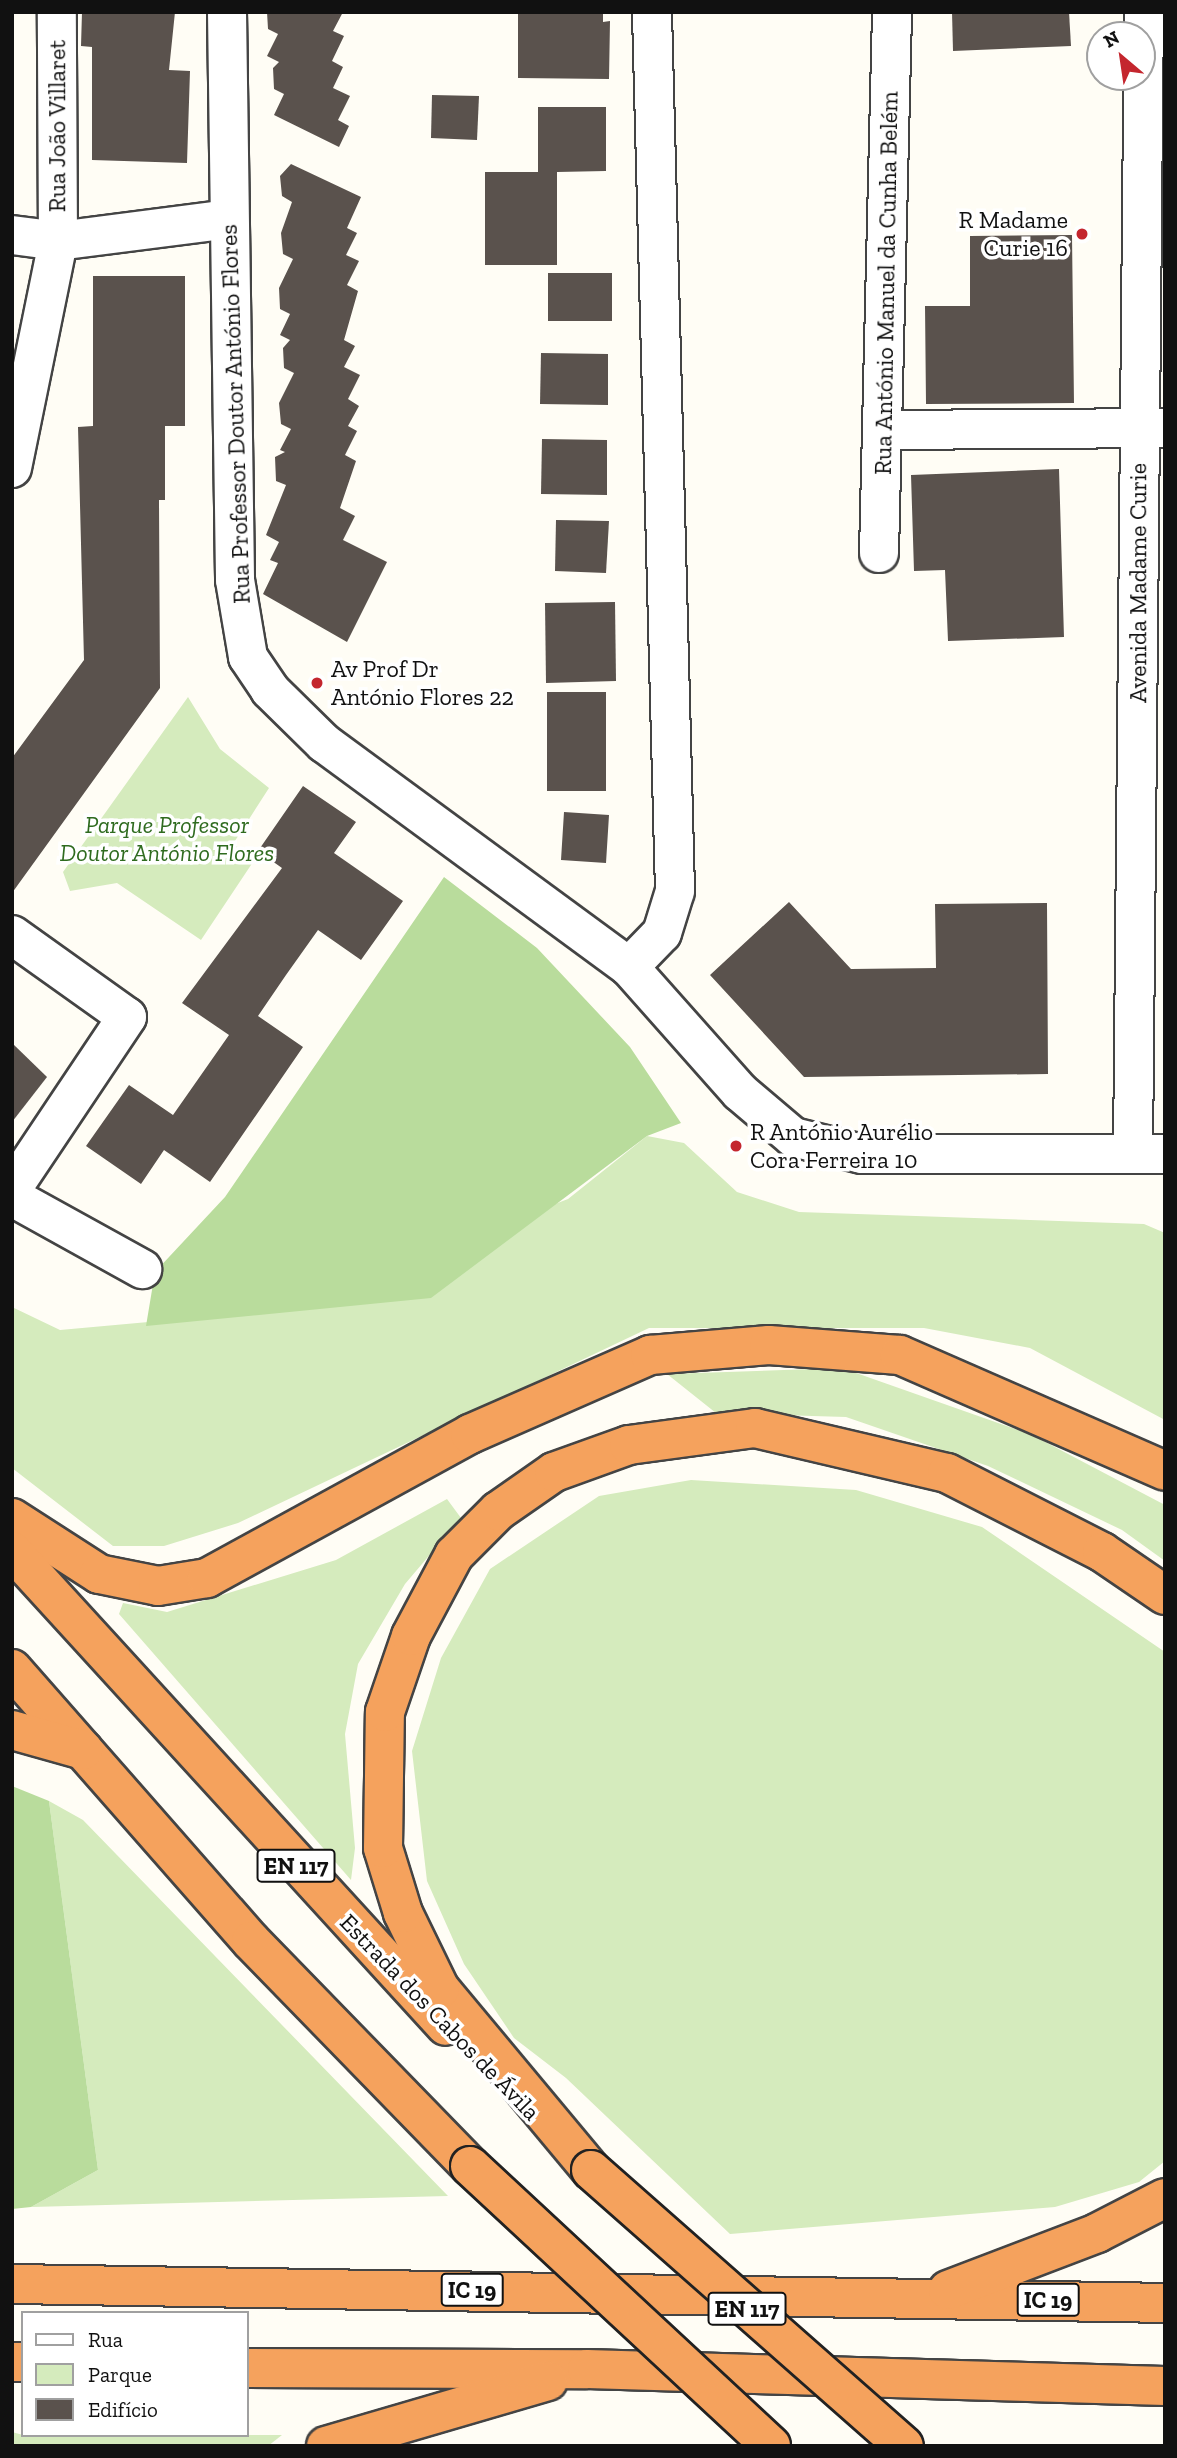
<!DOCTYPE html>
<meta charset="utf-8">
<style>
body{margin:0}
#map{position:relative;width:1177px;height:2458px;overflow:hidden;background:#fffdf5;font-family:"Zilla Slab",serif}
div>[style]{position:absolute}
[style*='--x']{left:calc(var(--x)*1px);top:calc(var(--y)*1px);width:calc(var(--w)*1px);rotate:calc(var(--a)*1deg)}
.green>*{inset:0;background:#d5ebbd}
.forest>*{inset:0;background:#b9dc9c}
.building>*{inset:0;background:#5a524d}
.roads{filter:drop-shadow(2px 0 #444) drop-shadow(-2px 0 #444) drop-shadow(0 2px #444) drop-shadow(0 -2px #444)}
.street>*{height:38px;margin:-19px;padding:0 19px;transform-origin:19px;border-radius:19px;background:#fff}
.highway>*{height:38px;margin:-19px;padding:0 19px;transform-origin:19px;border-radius:19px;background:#f5a25d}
.bridges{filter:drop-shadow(2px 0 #222) drop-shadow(-2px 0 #222) drop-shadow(0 2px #222) drop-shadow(0 -2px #222)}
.highway-bridge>*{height:38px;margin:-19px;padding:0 19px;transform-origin:19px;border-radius:19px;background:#f5a25d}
.dots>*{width:19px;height:19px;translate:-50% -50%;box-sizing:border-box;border:4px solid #fff;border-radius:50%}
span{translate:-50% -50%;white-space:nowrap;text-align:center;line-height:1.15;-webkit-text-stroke:7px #fff;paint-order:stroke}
.shield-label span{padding:2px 5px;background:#fff;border:2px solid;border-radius:5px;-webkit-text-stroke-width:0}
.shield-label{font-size:23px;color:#111;font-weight:700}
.street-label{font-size:24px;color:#111}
.poi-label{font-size:24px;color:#111}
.right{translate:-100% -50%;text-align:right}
.left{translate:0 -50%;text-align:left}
.park-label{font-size:24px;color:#2f6b1f;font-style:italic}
.frame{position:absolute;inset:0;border:14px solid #111;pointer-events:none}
.legend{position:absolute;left:21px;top:2311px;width:228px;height:126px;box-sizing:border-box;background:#fff;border:2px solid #a0a0a0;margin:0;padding:9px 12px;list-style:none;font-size:21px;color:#111}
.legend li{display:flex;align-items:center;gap:14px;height:35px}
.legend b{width:35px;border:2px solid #a0a0a0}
.north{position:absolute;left:1086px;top:21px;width:70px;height:70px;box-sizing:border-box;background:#fff;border:2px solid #a0a0a0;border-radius:50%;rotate:331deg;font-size:19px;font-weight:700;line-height:28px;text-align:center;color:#111}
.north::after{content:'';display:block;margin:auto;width:24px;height:32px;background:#c4262e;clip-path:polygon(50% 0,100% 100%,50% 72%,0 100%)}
</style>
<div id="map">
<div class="green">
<i style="clip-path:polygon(188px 697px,220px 749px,269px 788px,233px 844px,255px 859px,201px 940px,117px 883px,70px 891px,63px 872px)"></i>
<i style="clip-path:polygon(647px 1136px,684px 1143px,737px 1192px,799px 1212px,1144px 1224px,1165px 1233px,1165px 1420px,1030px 1348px,924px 1328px,649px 1328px,238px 1523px,164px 1546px,113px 1546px,12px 1468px,12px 1307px,60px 1330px,280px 1310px,568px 1199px)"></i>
<i style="clip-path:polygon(842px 1368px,1032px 1435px,1165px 1505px,1165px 1561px,1122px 1530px,988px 1466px,846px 1417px,716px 1413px,667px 1374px)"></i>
<i style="clip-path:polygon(691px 1480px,856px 1490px,982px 1527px,1165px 1652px,1165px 2161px,1139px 2182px,1055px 2207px,730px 2234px,566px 2078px,514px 2038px,464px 1964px,427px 1881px,412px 1751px,441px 1658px,490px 1569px,599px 1496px)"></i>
<i style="clip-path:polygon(447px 1499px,461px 1518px,405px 1584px,358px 1664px,345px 1734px,355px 1848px,351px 1880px,119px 1614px,123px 1603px,167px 1612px,336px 1560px)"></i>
<i style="clip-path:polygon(49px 1801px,83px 1820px,448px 2196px,31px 2207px,98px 2170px)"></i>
<i style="clip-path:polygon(12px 2432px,23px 2435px,282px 2435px,268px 2446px,12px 2446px)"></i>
</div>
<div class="forest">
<i style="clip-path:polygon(444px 877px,537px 948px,630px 1047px,681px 1123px,647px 1136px,431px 1298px,146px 1326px,155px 1272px,225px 1197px)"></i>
<i style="clip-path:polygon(12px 1786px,49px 1801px,98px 2170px,31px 2207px,12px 2209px)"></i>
</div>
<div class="building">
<i style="clip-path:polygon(82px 12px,175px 12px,169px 70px,190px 71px,187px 163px,92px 160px,92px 47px,81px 46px)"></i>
<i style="clip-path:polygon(267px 12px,343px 12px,333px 31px,344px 36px,332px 61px,343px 67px,333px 88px,350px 96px,338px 120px,349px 126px,339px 147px,274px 115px,284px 94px,274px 89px,273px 68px,279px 62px,267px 56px,278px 34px,268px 29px)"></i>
<i style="clip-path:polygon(518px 12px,603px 12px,603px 22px,610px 21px,609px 79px,518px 78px)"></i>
<i style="clip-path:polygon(952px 12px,1069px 12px,1071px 46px,953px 51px)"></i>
<i style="clip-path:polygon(432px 95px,479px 96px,477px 140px,431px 138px)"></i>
<i style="clip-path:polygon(538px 107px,606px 107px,606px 171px,557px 172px,557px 265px,485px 265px,485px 172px,538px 172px)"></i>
<i style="clip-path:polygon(291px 164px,361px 197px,347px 228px,357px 233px,346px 255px,359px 261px,347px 285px,358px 291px,344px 340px,355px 346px,344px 367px,360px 375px,348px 399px,359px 406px,348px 426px,357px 431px,345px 455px,356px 461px,340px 508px,355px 516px,343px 540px,387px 562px,347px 642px,263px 594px,278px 563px,270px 560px,279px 542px,266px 535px,286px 485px,276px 481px,275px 457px,285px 452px,280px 450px,291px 429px,281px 424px,279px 403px,294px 373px,284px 368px,283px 348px,290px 340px,280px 335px,290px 314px,280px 309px,279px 288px,293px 259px,283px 254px,281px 233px,292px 202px,282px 196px,280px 176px)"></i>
<i style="clip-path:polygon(1072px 235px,1074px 403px,926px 404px,925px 306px,970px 306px,970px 236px)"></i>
<i style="clip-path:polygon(548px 273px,612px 273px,612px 321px,548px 321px)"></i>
<i style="clip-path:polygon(93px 276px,185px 276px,185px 426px,165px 426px,165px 500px,159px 500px,160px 688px,12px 893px,12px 758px,84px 660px,78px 427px,93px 426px)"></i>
<i style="clip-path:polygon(541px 353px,608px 354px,608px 405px,540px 404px)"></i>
<i style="clip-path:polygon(542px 439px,607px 440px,607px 495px,541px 494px)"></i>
<i style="clip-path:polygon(1059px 469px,1064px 637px,948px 641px,945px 570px,914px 571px,911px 475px)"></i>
<i style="clip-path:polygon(556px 520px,609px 521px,606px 573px,555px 571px)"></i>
<i style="clip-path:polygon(615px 602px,616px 681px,546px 683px,545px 603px)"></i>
<i style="clip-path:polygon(547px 692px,606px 692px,606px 791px,547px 791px)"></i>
<i style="clip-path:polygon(303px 786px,356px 822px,334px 853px,403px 901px,361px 960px,318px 930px,286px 975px,258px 1016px,303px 1047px,210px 1182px,164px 1150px,141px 1184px,86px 1146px,129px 1085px,173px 1115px,229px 1035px,182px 1003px,282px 868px,258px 851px)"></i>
<i style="clip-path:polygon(564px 812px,609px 815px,606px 863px,561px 860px)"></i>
<i style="clip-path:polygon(789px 902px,851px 969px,936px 968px,935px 904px,1047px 903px,1048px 1074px,804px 1077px,710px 975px)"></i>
<i style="clip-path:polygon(12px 1043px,47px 1077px,12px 1122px)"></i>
</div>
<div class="roads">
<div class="street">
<i style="--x:227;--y:12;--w:568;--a:89.19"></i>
<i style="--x:235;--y:580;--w:78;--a:80.4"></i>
<i style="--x:248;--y:657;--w:40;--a:56"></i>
<i style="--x:270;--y:690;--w:76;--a:44.5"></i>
<i style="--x:324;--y:743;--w:378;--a:36.3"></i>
<i style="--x:629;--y:967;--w:167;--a:48.4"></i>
<i style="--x:740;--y:1092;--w:70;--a:40.3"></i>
<i style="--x:793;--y:1137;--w:71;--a:13.8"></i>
<i style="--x:862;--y:1154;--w:303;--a:0"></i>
<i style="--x:12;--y:235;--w:46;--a:7.4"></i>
<i style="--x:58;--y:241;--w:172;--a:-7.3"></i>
<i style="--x:883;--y:430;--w:282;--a:-0.4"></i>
<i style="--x:12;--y:468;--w:232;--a:-78.5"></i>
<i style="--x:58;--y:241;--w:229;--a:-90.3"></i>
<i style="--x:879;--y:553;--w:541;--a:-88.62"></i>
<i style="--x:12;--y:935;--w:141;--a:35.5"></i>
<i style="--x:127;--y:1017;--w:207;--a:123.8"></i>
<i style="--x:629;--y:967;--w:47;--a:-45.9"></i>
<i style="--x:662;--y:933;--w:44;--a:-72.8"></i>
<i style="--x:675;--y:891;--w:879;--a:-91.5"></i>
<i style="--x:1133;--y:1153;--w:1141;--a:-89.45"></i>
<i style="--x:12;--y:1197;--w:149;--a:29"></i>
</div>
<div class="highway">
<i style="--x:12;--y:1518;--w:103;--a:32.8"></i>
<i style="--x:99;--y:1574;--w:60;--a:11.5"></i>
<i style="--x:158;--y:1586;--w:50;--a:-9.3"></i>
<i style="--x:207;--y:1578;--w:300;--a:-28.7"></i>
<i style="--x:470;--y:1434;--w:197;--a:-23.7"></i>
<i style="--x:650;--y:1355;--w:119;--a:-4.8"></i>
<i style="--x:769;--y:1345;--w:131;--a:4.4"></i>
<i style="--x:900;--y:1355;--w:289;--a:23.6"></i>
<i style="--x:12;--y:1551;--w:643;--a:47.58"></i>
<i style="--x:12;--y:1669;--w:362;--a:48.7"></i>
<i style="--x:251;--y:1941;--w:314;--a:45.8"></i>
<i style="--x:12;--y:1730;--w:74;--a:15.7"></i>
<i style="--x:591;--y:2170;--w:236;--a:-129.8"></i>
<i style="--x:440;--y:1989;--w:85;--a:-116"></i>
<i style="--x:403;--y:1913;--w:68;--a:-107.1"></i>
<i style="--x:383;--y:1848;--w:136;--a:-89.2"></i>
<i style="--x:385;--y:1712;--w:80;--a:-71.1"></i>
<i style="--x:411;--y:1636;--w:92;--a:-62"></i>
<i style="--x:454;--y:1555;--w:62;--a:-45"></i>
<i style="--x:498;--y:1511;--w:68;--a:-34.9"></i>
<i style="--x:554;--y:1472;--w:80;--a:-19.8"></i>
<i style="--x:629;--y:1445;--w:127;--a:-7.7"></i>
<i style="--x:755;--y:1428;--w:197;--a:13.2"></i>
<i style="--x:947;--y:1473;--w:174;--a:27"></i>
<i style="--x:1102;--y:1552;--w:76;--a:34.3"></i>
<i style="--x:12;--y:2284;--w:1153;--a:0.94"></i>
<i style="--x:948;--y:2290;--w:160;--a:-20.9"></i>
<i style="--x:1097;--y:2233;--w:76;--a:-27.2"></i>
<i style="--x:12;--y:2362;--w:11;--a:0"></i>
<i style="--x:247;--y:2368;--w:340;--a:0.2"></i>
<i style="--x:587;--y:2369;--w:578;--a:1.68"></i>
<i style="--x:326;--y:2446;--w:231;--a:-16.3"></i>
</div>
</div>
<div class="bridges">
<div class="highway-bridge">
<i style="--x:470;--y:2166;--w:411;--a:42.9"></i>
<i style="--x:591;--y:2170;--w:417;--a:41.4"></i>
</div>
</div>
<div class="dots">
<i style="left:1082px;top:234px;background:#c4262e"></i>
<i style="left:317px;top:683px;background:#c4262e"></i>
<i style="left:736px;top:1146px;background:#c4262e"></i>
</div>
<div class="shield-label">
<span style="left:296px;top:1866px">EN 117</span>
<span style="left:472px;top:2290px">IC 19</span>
<span style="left:1048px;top:2300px">IC 19</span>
<span style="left:747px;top:2309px">EN 117</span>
</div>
<div class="street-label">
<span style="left:57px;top:126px;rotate:-90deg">Rua João Villaret</span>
<span style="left:886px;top:283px;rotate:-89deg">Rua António Manuel da Cunha Belém</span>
<span style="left:235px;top:414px;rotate:-92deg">Rua Professor Doutor António Flores</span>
<span style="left:1138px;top:583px;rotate:-90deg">Avenida Madame Curie</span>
<span style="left:440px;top:2017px;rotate:46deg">Estrada dos Cabos de Ávila</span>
</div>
<div class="poi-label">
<span class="right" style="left:1068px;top:234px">R Madame<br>Curie 16</span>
<span class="left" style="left:331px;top:683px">Av Prof Dr<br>António Flores 22</span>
<span class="left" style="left:750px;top:1146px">R António Aurélio<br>Cora Ferreira 10</span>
</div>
<div class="park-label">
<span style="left:167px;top:839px">Parque Professor<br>Doutor António Flores</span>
</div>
<div class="frame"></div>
<ul class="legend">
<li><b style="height:9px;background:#fff"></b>Rua</li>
<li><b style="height:19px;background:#d5ebbd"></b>Parque</li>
<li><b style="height:19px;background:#5a524d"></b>Edifício</li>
</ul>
<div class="north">N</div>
</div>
